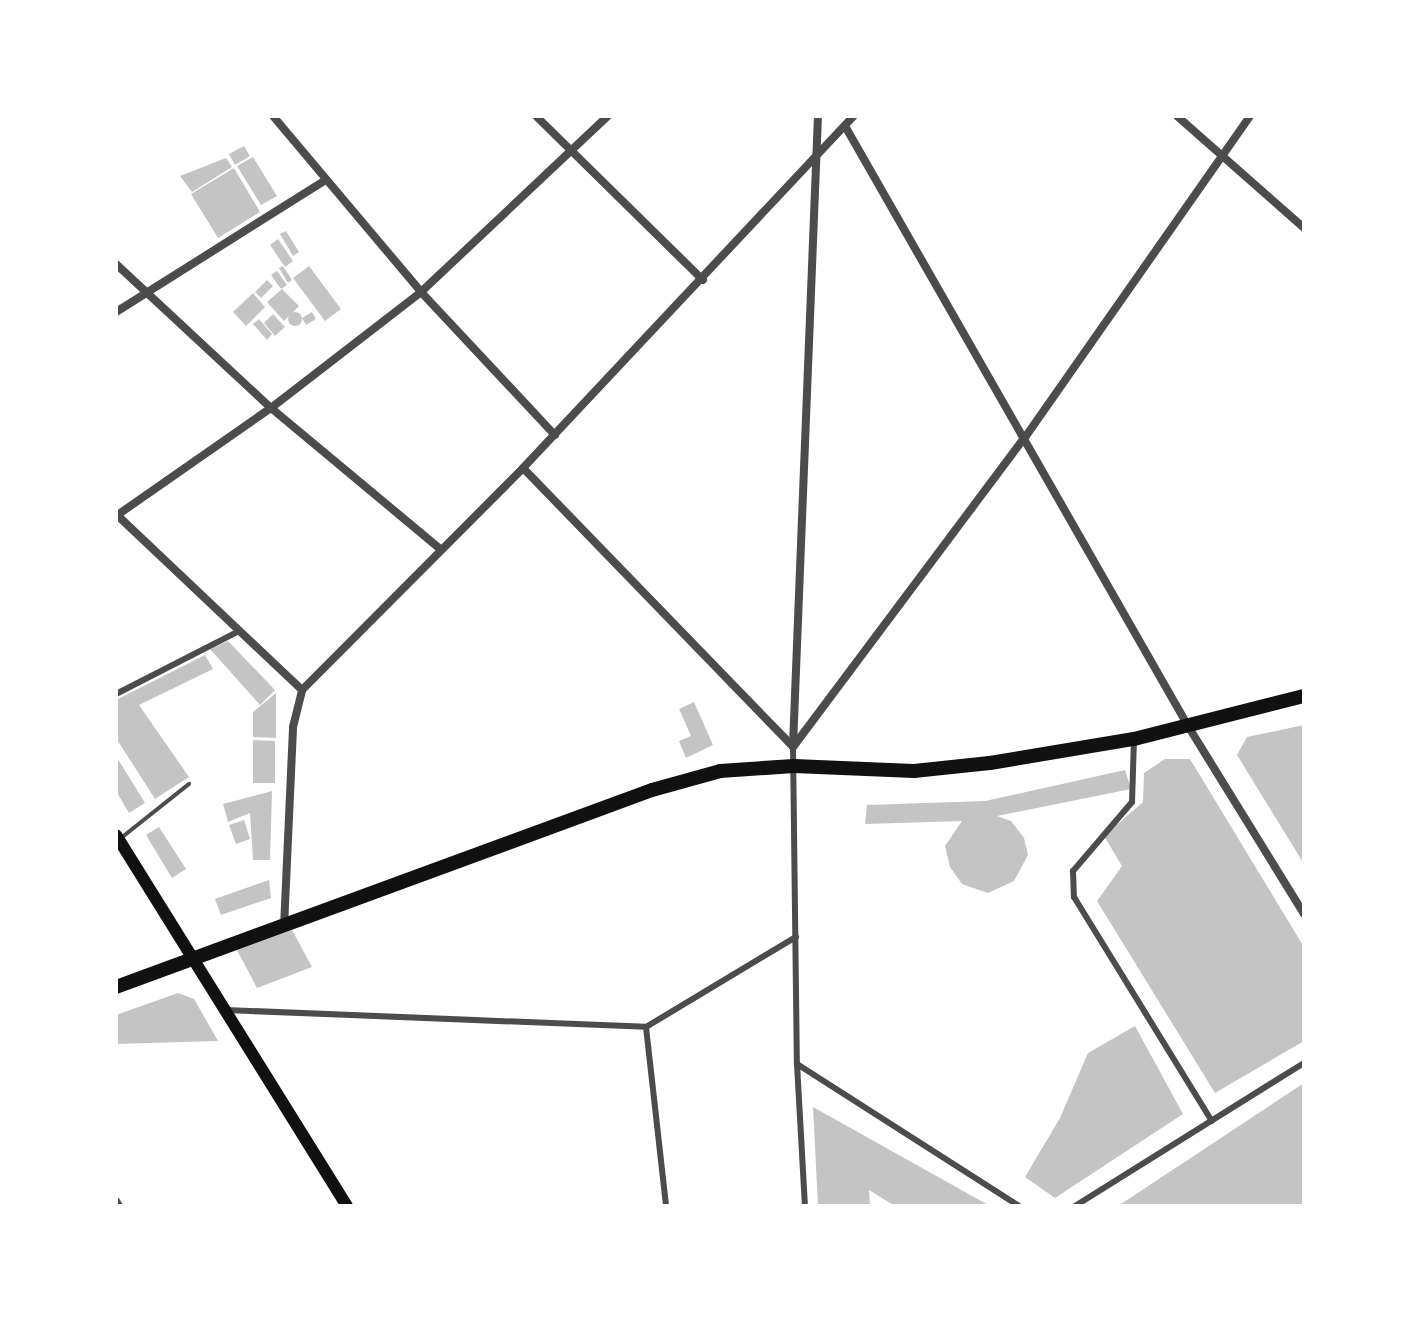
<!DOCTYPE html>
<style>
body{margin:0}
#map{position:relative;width:1420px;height:1322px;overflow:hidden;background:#fff;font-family:"Space Grotesk",sans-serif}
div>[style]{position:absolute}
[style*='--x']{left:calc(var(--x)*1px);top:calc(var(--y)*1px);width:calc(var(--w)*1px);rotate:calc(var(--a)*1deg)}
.building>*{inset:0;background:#c4c4c4}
.round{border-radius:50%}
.service>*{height:4px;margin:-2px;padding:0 2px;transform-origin:2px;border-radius:2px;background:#4c4c4c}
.pedestrian>*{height:6px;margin:-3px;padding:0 3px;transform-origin:3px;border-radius:3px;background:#4c4c4c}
.minor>*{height:8px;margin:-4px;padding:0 4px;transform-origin:4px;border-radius:4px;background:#4c4c4c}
.secondary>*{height:12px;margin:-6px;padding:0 6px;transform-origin:6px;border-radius:6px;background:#111}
.primary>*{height:14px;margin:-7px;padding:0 7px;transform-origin:7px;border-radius:7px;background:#111}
span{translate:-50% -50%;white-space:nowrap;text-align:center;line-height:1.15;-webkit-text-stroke:7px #fff;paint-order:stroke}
.frame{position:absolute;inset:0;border:118px solid #fff;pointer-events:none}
</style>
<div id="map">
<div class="building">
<i style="clip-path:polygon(244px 146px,250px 156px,235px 165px,229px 154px)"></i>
<i style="clip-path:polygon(253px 157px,277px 196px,261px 205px,237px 166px)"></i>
<i style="clip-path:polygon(226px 158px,232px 167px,192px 192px,180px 176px)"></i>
<i style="clip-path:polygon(234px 168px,260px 212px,218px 238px,191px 194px)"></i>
<i style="clip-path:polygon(286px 231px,299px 252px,293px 256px,280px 234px)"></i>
<i style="clip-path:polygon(278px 239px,293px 261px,285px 267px,270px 245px)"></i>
<i style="clip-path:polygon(283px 266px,292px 280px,288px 283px,279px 268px)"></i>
<i style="clip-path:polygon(309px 266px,341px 309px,325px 321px,293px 278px)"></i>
<i style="clip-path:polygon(277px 271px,287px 285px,281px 289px,271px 275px)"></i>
<i style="clip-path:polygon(267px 280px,273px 286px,261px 298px,255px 292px)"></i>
<i style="clip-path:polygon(282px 289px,299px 306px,284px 321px,267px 302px)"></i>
<i style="clip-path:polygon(253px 293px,265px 307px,246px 326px,233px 312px)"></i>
<i class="round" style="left:288px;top:312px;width:14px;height:14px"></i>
<i style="clip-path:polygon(312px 312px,316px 319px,306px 325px,302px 318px)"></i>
<i style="clip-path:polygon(273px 314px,285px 327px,275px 336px,264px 323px)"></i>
<i style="clip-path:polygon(259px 319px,272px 334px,267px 340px,253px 324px)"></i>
<i style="clip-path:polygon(228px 641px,275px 690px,260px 705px,210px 649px)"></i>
<i style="clip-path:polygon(205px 655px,213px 669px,139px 705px,189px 777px,155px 799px,116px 738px,116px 700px)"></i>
<i style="clip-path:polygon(276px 693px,276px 738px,253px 737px,253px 712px)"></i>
<i style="clip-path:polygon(694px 702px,713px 745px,686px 758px,679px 741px,691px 736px,679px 709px)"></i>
<i style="clip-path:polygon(1304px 725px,1304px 864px,1237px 755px,1247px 737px)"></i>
<i style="clip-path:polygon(253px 740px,275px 741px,275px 783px,253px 783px)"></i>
<i style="clip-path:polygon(116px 756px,145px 803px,129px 813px,116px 791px)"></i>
<i style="clip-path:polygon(1165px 759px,1190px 759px,1304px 947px,1304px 1041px,1215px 1093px,1097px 901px,1122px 866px,1104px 836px,1143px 802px,1144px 773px)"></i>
<i style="clip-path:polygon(1125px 770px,1131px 789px,997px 816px,1011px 821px,1024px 838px,1028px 855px,1014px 881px,988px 893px,962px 884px,950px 867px,945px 846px,962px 821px,865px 824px,867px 805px,985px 801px)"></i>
<i style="clip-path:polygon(272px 791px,270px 860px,253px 860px,250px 813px,228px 822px,223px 804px)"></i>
<i style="clip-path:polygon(244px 820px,250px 839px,236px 844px,229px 825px)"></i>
<i style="clip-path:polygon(159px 827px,186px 869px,172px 878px,146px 835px)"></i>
<i style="clip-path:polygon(269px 880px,271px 898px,221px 915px,215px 899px)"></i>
<i style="clip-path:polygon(292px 930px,312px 967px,257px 988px,237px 950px)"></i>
<i style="clip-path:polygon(178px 993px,194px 999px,218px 1041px,116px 1044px,116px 1015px)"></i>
<i style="clip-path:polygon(1135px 1026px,1183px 1114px,1055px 1198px,1025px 1177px,1060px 1118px,1088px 1053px)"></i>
<i style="clip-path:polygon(1304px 1083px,1304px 1206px,1118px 1206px)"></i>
<i style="clip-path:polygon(813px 1107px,990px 1206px,895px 1206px,869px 1190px,870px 1206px,818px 1206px)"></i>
</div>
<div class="service">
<i style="--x:121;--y:838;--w:87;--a:-38.5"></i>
</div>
<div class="pedestrian">
<i style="--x:116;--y:694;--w:138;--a:-27.1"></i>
<i style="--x:1134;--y:739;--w:63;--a:91.8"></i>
<i style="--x:1132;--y:802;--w:91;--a:130.5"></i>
<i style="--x:1073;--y:871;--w:26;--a:88"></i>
<i style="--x:1074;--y:897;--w:263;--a:58.4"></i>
<i style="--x:793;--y:747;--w:317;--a:89.3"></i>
<i style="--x:797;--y:1064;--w:142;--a:86.8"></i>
<i style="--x:226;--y:1010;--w:420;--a:2.3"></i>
<i style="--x:646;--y:1027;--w:175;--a:-31"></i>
<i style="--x:646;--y:1027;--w:180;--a:83.6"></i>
<i style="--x:797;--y:1064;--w:264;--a:32.6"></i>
<i style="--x:1075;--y:1206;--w:270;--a:-32"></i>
</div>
<div class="minor">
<i style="--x:273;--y:116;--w:230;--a:49.9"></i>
<i style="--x:421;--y:292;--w:196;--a:46.9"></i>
<i style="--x:536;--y:116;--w:234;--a:44.5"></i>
<i style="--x:1177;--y:116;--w:169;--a:41.4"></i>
<i style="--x:845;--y:126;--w:691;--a:60.24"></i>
<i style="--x:1188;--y:726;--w:221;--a:58.3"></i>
<i style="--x:116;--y:264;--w:212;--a:42.9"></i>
<i style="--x:271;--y:408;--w:220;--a:39.8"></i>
<i style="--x:116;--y:312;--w:248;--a:-32.2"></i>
<i style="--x:523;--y:468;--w:388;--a:45.9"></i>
<i style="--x:116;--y:514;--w:256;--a:43.4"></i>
<i style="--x:116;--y:516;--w:189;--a:-34.9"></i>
<i style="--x:271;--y:408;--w:190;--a:-37.7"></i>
<i style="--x:421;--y:292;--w:257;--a:-43.3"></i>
<i style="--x:793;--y:746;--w:630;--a:-87.73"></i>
<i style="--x:793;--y:747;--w:389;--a:-53.2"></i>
<i style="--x:1026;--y:436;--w:391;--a:-55"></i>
<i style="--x:284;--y:927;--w:200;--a:-87.4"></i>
<i style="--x:293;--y:727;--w:38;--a:-76"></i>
<i style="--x:302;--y:690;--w:313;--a:-45.1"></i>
<i style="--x:523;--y:468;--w:483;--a:-46.8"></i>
<i style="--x:116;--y:1201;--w:6;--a:59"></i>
</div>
<div class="secondary">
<i style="--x:116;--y:835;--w:437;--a:58.1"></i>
</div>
<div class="primary">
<i style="--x:116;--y:987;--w:571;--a:-20.18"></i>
<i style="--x:652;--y:790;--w:71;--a:-15.6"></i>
<i style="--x:720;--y:771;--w:74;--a:-3.9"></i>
<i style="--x:794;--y:766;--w:120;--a:2.4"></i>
<i style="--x:914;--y:771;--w:76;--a:-6"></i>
<i style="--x:990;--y:763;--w:146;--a:-9.5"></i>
<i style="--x:1134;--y:739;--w:175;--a:-14.2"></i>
</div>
<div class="frame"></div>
</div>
